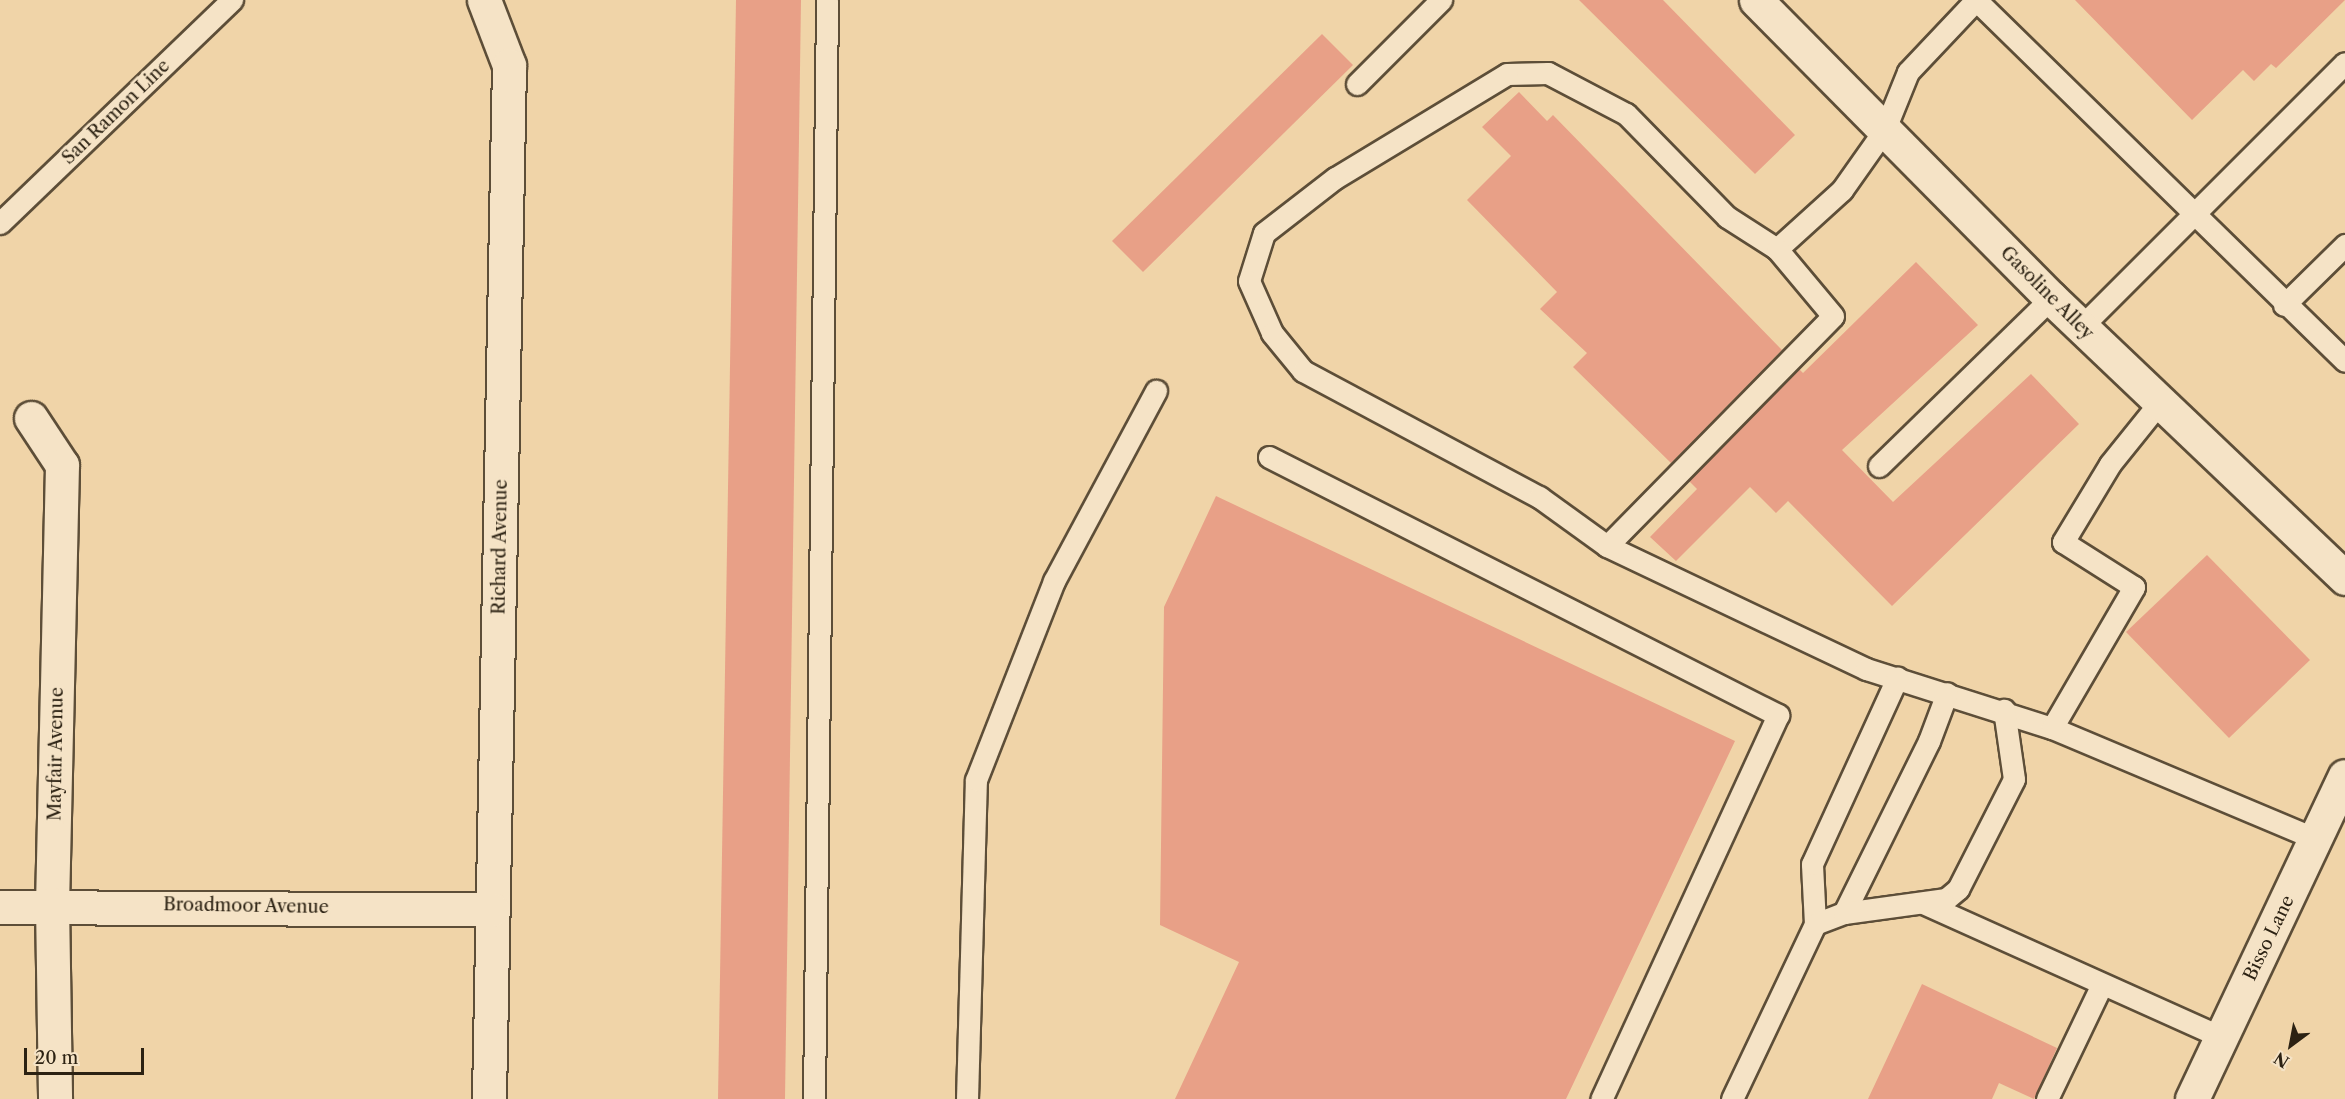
<!DOCTYPE html>
<style>
body{margin:0}
#map{position:relative;width:2345px;height:1099px;overflow:hidden;background:#f0d4a8;font-family:"Libre Caslon Text",serif}
div>[style]{position:absolute}
[style*='--x']{left:calc(var(--x)*1px);top:calc(var(--y)*1px);width:calc(var(--w)*1px);rotate:calc(var(--a)*1deg)}
.building>*{inset:0;background:#e8a087}
.roads{filter:drop-shadow(2px 0 #5d4e38) drop-shadow(-2px 0 #5d4e38) drop-shadow(0 2px #5d4e38) drop-shadow(0 -2px #5d4e38)}
.service>*{height:21px;margin:-10.5px;padding:0 10.5px;transform-origin:10.5px;border-radius:10.5px;background:#f5e3c6}
.minor>*{height:33px;margin:-16.5px;padding:0 16.5px;transform-origin:16.5px;border-radius:16.5px;background:#f5e3c6}
span{translate:-50% -50%;white-space:nowrap;text-align:center;line-height:1.15;-webkit-text-stroke:5px #f5e3c6;paint-order:stroke}
.street-label{font-size:18px;color:#2c2213}
.north{position:absolute;left:2261px;top:1015px;width:60px;height:60px;-webkit-text-stroke:4px #f5e3c6;paint-order:stroke;rotate:212deg;font-size:16px;font-weight:700;line-height:24px;text-align:center;color:#2c2213}
.north::after{content:'';display:block;margin:auto;width:21px;height:27px;background:#2c2213;clip-path:polygon(50% 0,100% 100%,50% 72%,0 100%)}
.scale{position:absolute;left:24px;top:1048px;width:120px;height:27px;box-sizing:border-box;border:3px solid #2c2213;border-top:0;padding-left:8px;font-size:18px;line-height:21px;white-space:nowrap;color:#2c2213;-webkit-text-stroke:4px #f5e3c6;paint-order:stroke}
</style>
<div id="map">
<div class="building">
<i style="clip-path:polygon(736px 0,801px 0,785px 1099px,718px 1099px)"></i>
<i style="clip-path:polygon(1579px 0,1663px 0,1795px 135px,1755px 174px)"></i>
<i style="clip-path:polygon(2075px 0,2345px 0,2276px 68px,2271px 64px,2254px 81px,2243px 70px,2192px 120px)"></i>
<i style="clip-path:polygon(1322px 34px,1353px 65px,1143px 272px,1112px 241px)"></i>
<i style="clip-path:polygon(1519px 92px,1547px 121px,1553px 115px,1782px 350px,1671px 463px,1573px 367px,1587px 353px,1540px 309px,1557px 292px,1467px 200px,1511px 156px,1482px 127px)"></i>
<i style="clip-path:polygon(1916px 262px,1978px 325px,1842px 450px,1893px 502px,2031px 374px,2079px 424px,1892px 606px,1788px 501px,1776px 513px,1750px 487px,1676px 561px,1650px 537px,1697px 489px,1689px 481px,1799px 369px,1803px 373px)"></i>
<i style="clip-path:polygon(1216px 496px,1735px 741px,1566px 1099px,1175px 1099px,1239px 962px,1160px 925px,1164px 607px)"></i>
<i style="clip-path:polygon(2207px 555px,2310px 660px,2229px 738px,2126px 632px)"></i>
<i style="clip-path:polygon(1922px 984px,2057px 1048px,2034px 1099px,1999px 1083px,1992px 1099px,1868px 1099px)"></i>
</div>
<div class="roads">
<div class="service">
<i style="--x:1976;--y:0;--w:99;--a:133.4"></i>
<i style="--x:1908;--y:72;--w:61;--a:112"></i>
<i style="--x:1885;--y:129;--w:75;--a:125.2"></i>
<i style="--x:1842;--y:190;--w:88;--a:137.8"></i>
<i style="--x:1777;--y:249;--w:59;--a:-147.4"></i>
<i style="--x:1727;--y:217;--w:144;--a:-134.4"></i>
<i style="--x:1626;--y:114;--w:88;--a:-152.3"></i>
<i style="--x:1548;--y:73;--w:41;--a:178.6"></i>
<i style="--x:1507;--y:74;--w:201;--a:148.8"></i>
<i style="--x:1335;--y:178;--w:90;--a:142.2"></i>
<i style="--x:1264;--y:233;--w:50;--a:107.4"></i>
<i style="--x:1249;--y:281;--w:57;--a:66.1"></i>
<i style="--x:1272;--y:333;--w:49;--a:50.8"></i>
<i style="--x:1303;--y:371;--w:268;--a:28.1"></i>
<i style="--x:1539;--y:497;--w:84;--a:35.8"></i>
<i style="--x:1607;--y:546;--w:287;--a:25.4"></i>
<i style="--x:1866;--y:669;--w:195;--a:17.6"></i>
<i style="--x:2052;--y:728;--w:286;--a:22.8"></i>
<i style="--x:1976;--y:0;--w:516;--a:44.37"></i>
<i style="--x:1357;--y:84;--w:119;--a:-45"></i>
<i style="--x:0;--y:223;--w:322;--a:-43.9"></i>
<i style="--x:2284;--y:305;--w:86;--a:-44.5"></i>
<i style="--x:2081;--y:327;--w:373;--a:-45"></i>
<i style="--x:1269;--y:457;--w:571;--a:26.88"></i>
<i style="--x:1778;--y:715;--w:423;--a:114.7"></i>
<i style="--x:1879;--y:466;--w:240;--a:-44.3"></i>
<i style="--x:1607;--y:546;--w:322;--a:-45.5"></i>
<i style="--x:1833;--y:316;--w:87;--a:-129.9"></i>
<i style="--x:2052;--y:728;--w:163;--a:-59.8"></i>
<i style="--x:2134;--y:587;--w:84;--a:-147.6"></i>
<i style="--x:2063;--y:542;--w:91;--a:-58.9"></i>
<i style="--x:2110;--y:464;--w:78;--a:-51.2"></i>
<i style="--x:1923;--y:903;--w:327;--a:24.2"></i>
<i style="--x:1844;--y:913;--w:192;--a:-63.7"></i>
<i style="--x:1929;--y:741;--w:51;--a:-69.4"></i>
<i style="--x:1815;--y:924;--w:60;--a:-92.9"></i>
<i style="--x:1812;--y:864;--w:205;--a:-65.4"></i>
<i style="--x:814;--y:1099;--w:1099;--a:-89.32"></i>
<i style="--x:967;--y:1099;--w:319;--a:-88.4"></i>
<i style="--x:976;--y:780;--w:214;--a:-68.6"></i>
<i style="--x:1054;--y:581;--w:216;--a:-61.8"></i>
<i style="--x:1732;--y:1099;--w:194;--a:-64.6"></i>
<i style="--x:1815;--y:924;--w:31;--a:-21"></i>
<i style="--x:1844;--y:913;--w:103;--a:-7.8"></i>
<i style="--x:1946;--y:899;--w:16;--a:-40"></i>
<i style="--x:1958;--y:889;--w:123;--a:-63"></i>
<i style="--x:2014;--y:779;--w:70;--a:-98.2"></i>
<i style="--x:2047;--y:1099;--w:127;--a:-64.4"></i>
</div>
<div class="minor">
<i style="--x:484;--y:0;--w:70;--a:69"></i>
<i style="--x:509;--y:65;--w:1034;--a:91.11"></i>
<i style="--x:1756;--y:0;--w:419;--a:45.3"></i>
<i style="--x:2051;--y:298;--w:406;--a:43.6"></i>
<i style="--x:31;--y:418;--w:56;--a:56.6"></i>
<i style="--x:62;--y:465;--w:439;--a:91.3"></i>
<i style="--x:52;--y:904;--w:195;--a:89.1"></i>
<i style="--x:0;--y:907;--w:492;--a:0.3"></i>
<i style="--x:2192;--y:1099;--w:357;--a:-64.7"></i>
</div>
</div>
<div class="street-label">
<span style="left:116px;top:112px;rotate:-44deg">San Ramon Line</span>
<span style="left:2047px;top:293px;rotate:45deg">Gasoline Alley</span>
<span style="left:500px;top:547px;rotate:-89deg">Richard Avenue</span>
<span style="left:56px;top:754px;rotate:-89deg">Mayfair Avenue</span>
<span style="left:246px;top:906px;rotate:1deg">Broadmoor Avenue</span>
<span style="left:2269px;top:938px;rotate:-64deg">Bisso Lane</span>
</div>
<div class="north">N</div>
<div class="scale">20 m</div>
</div>
